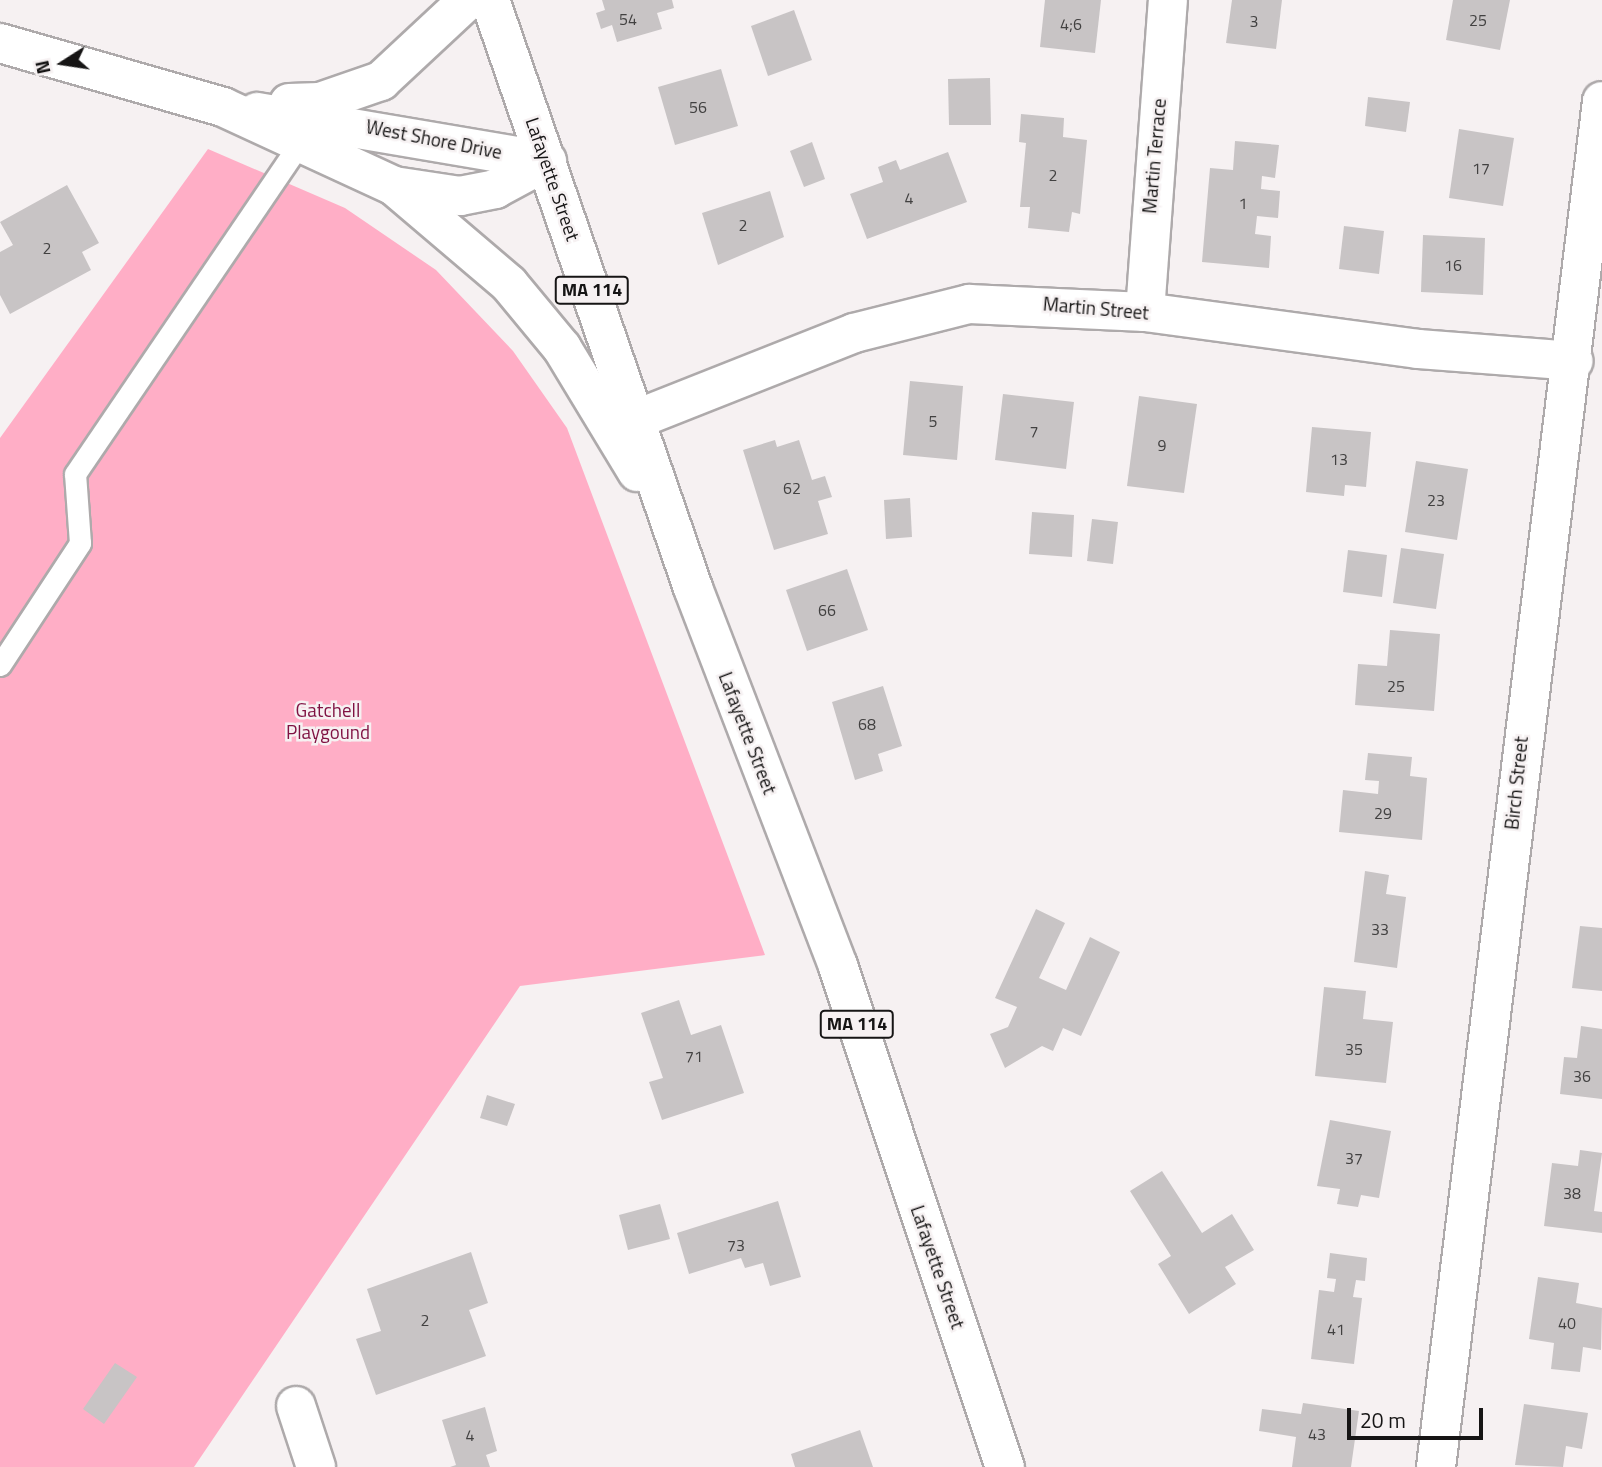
<!DOCTYPE html>
<style>
body{margin:0}
#map{position:relative;width:1602px;height:1467px;overflow:hidden;background:#f6f1f2;font-family:"Titillium Web",sans-serif}
div>[style]{position:absolute}
[style*='--x']{left:calc(var(--x)*1px);top:calc(var(--y)*1px);width:calc(var(--w)*1px);rotate:calc(var(--a)*1deg)}
.green>*{inset:0;background:#ffaec6}
.building>*{inset:0;background:#c8c4c5}
.roads{filter:drop-shadow(2px 0 #aeaaab) drop-shadow(-2px 0 #aeaaab) drop-shadow(0 2px #aeaaab) drop-shadow(0 -2px #aeaaab)}
.service>*{height:21px;margin:-10.5px;padding:0 10.5px;transform-origin:10.5px;border-radius:10.5px;background:#fff}
.minor>*{height:38px;margin:-19px;padding:0 19px;transform-origin:19px;border-radius:19px;background:#fff}
.secondary>*{height:38px;margin:-19px;padding:0 19px;transform-origin:19px;border-radius:19px;background:#fff}
.primary>*{height:38px;margin:-19px;padding:0 19px;transform-origin:19px;border-radius:19px;background:#fff}
span{translate:-50% -50%;white-space:nowrap;text-align:center;line-height:1.15;-webkit-text-stroke:5px #f6f1f2;paint-order:stroke}
.number-label{font-size:16px;color:#424141}
.number-label span{-webkit-text-stroke-width:0}
.shield-label span{padding:2px 5px;background:#f6f1f2;border:2px solid;border-radius:5px;-webkit-text-stroke-width:0}
.shield-label{font-size:18px;color:#161515;font-weight:700}
.street-label{font-size:19px;color:#161515}
.park-label{font-size:19px;color:#7f1142}
.north{position:absolute;left:28px;top:28px;width:70px;height:70px;-webkit-text-stroke:5px #f6f1f2;paint-order:stroke;rotate:258deg;font-size:19px;font-weight:700;line-height:28px;text-align:center;color:#161515}
.north::after{content:'';display:block;margin:auto;width:24px;height:32px;background:#161515;clip-path:polygon(50% 0,100% 100%,50% 72%,0 100%)}
.scale{position:absolute;left:1347px;top:1408px;width:136px;height:32px;box-sizing:border-box;border:4px solid #161515;border-top:0;padding-left:9px;font-size:21px;line-height:24px;white-space:nowrap;color:#161515;-webkit-text-stroke:5px #f6f1f2;paint-order:stroke}
</style>
<div id="map">
<div class="green">
<i style="clip-path:polygon(208px 149px,345px 208px,436px 270px,513px 351px,567px 428px,765px 955px,520px 986px,194px 1467px,0 1467px,0 438px)"></i>
</div>
<div class="building">
<i style="clip-path:polygon(602px 0,672px 0,674px 8px,657px 13px,662px 29px,617px 42px,612px 25px,601px 29px,596px 13px,605px 10px)"></i>
<i style="clip-path:polygon(1045px 0,1101px 0,1095px 53px,1040px 47px)"></i>
<i style="clip-path:polygon(1232px 0,1282px 0,1276px 49px,1226px 43px)"></i>
<i style="clip-path:polygon(1453px 0,1510px 0,1500px 50px,1446px 40px)"></i>
<i style="clip-path:polygon(794px 10px,812px 60px,768px 76px,751px 26px)"></i>
<i style="clip-path:polygon(721px 69px,738px 126px,675px 145px,658px 87px)"></i>
<i style="clip-path:polygon(990px 78px,991px 125px,949px 125px,948px 79px)"></i>
<i style="clip-path:polygon(1368px 97px,1410px 102px,1406px 132px,1365px 126px)"></i>
<i style="clip-path:polygon(1021px 114px,1064px 118px,1063px 137px,1087px 140px,1080px 214px,1072px 212px,1069px 232px,1028px 228px,1030px 207px,1020px 207px,1026px 143px,1019px 142px)"></i>
<i style="clip-path:polygon(1459px 129px,1514px 138px,1503px 206px,1449px 198px)"></i>
<i style="clip-path:polygon(1235px 141px,1279px 145px,1275px 178px,1262px 176px,1261px 189px,1280px 191px,1278px 218px,1257px 216px,1255px 234px,1271px 236px,1269px 268px,1202px 262px,1210px 168px,1233px 170px)"></i>
<i style="clip-path:polygon(812px 142px,825px 179px,804px 187px,790px 151px)"></i>
<i style="clip-path:polygon(948px 152px,967px 202px,867px 239px,850px 194px,883px 182px,878px 167px,896px 160px,900px 170px)"></i>
<i style="clip-path:polygon(67px 185px,99px 243px,82px 252px,91px 270px,10px 314px,0 295px,0 252px,13px 245px,0 222px)"></i>
<i style="clip-path:polygon(770px 191px,784px 237px,718px 265px,702px 213px)"></i>
<i style="clip-path:polygon(1344px 226px,1384px 231px,1379px 274px,1339px 269px)"></i>
<i style="clip-path:polygon(1423px 235px,1485px 238px,1483px 295px,1421px 292px)"></i>
<i style="clip-path:polygon(910px 381px,963px 386px,957px 460px,903px 455px)"></i>
<i style="clip-path:polygon(1003px 394px,1074px 402px,1066px 469px,995px 460px)"></i>
<i style="clip-path:polygon(1139px 396px,1197px 404px,1184px 493px,1127px 486px)"></i>
<i style="clip-path:polygon(1312px 427px,1371px 432px,1366px 487px,1345px 485px,1344px 496px,1306px 492px)"></i>
<i style="clip-path:polygon(775px 440px,777px 447px,799px 440px,812px 480px,825px 476px,832px 497px,818px 501px,828px 534px,774px 550px,743px 450px)"></i>
<i style="clip-path:polygon(1416px 461px,1468px 469px,1457px 540px,1405px 532px)"></i>
<i style="clip-path:polygon(910px 498px,912px 537px,886px 539px,884px 500px)"></i>
<i style="clip-path:polygon(1032px 512px,1074px 515px,1072px 557px,1029px 554px)"></i>
<i style="clip-path:polygon(1092px 519px,1118px 522px,1113px 564px,1087px 561px)"></i>
<i style="clip-path:polygon(1401px 548px,1444px 554px,1436px 609px,1393px 603px)"></i>
<i style="clip-path:polygon(1348px 550px,1387px 555px,1382px 597px,1343px 592px)"></i>
<i style="clip-path:polygon(847px 569px,868px 630px,807px 651px,786px 590px)"></i>
<i style="clip-path:polygon(1390px 630px,1440px 634px,1434px 711px,1355px 705px,1358px 664px,1387px 666px)"></i>
<i style="clip-path:polygon(883px 686px,902px 746px,878px 754px,883px 771px,855px 780px,832px 702px)"></i>
<i style="clip-path:polygon(1368px 753px,1412px 757px,1410px 776px,1427px 778px,1422px 840px,1339px 832px,1343px 790px,1378px 794px,1379px 781px,1365px 780px)"></i>
<i style="clip-path:polygon(1365px 871px,1389px 875px,1386px 894px,1406px 897px,1397px 968px,1354px 962px)"></i>
<i style="clip-path:polygon(1036px 909px,1065px 923px,1039px 978px,1066px 990px,1090px 937px,1120px 952px,1081px 1036px,1063px 1028px,1053px 1051px,1042px 1046px,1005px 1068px,990px 1034px,1008px 1027px,1017px 1007px,995px 998px)"></i>
<i style="clip-path:polygon(1580px 926px,1602px 928px,1602px 991px,1572px 988px)"></i>
<i style="clip-path:polygon(1324px 987px,1366px 991px,1363px 1019px,1393px 1022px,1386px 1083px,1315px 1076px)"></i>
<i style="clip-path:polygon(679px 1000px,691px 1035px,721px 1025px,744px 1093px,662px 1120px,649px 1082px,663px 1078px,641px 1013px)"></i>
<i style="clip-path:polygon(1581px 1026px,1602px 1029px,1602px 1099px,1560px 1094px,1564px 1057px,1577px 1058px)"></i>
<i style="clip-path:polygon(487px 1095px,515px 1104px,507px 1126px,480px 1118px)"></i>
<i style="clip-path:polygon(1330px 1120px,1391px 1131px,1379px 1198px,1361px 1195px,1358px 1207px,1337px 1204px,1340px 1189px,1317px 1186px)"></i>
<i style="clip-path:polygon(1580px 1150px,1602px 1153px,1594px 1211px,1602px 1212px,1602px 1233px,1544px 1226px,1552px 1163px,1578px 1166px)"></i>
<i style="clip-path:polygon(1162px 1171px,1202px 1233px,1232px 1214px,1254px 1250px,1225px 1267px,1236px 1284px,1189px 1314px,1158px 1264px,1171px 1256px,1130px 1191px)"></i>
<i style="clip-path:polygon(778px 1201px,801px 1277px,770px 1286px,763px 1263px,745px 1268px,741px 1258px,689px 1274px,677px 1233px)"></i>
<i style="clip-path:polygon(660px 1204px,670px 1239px,628px 1250px,619px 1215px)"></i>
<i style="clip-path:polygon(471px 1252px,488px 1303px,469px 1310px,486px 1356px,376px 1395px,356px 1339px,381px 1331px,367px 1289px)"></i>
<i style="clip-path:polygon(1330px 1253px,1367px 1258px,1365px 1281px,1356px 1280px,1353px 1297px,1362px 1298px,1354px 1364px,1311px 1359px,1319px 1290px,1334px 1292px,1336px 1279px,1327px 1278px)"></i>
<i style="clip-path:polygon(1538px 1277px,1579px 1283px,1576px 1303px,1602px 1308px,1601px 1350px,1583px 1347px,1580px 1372px,1551px 1369px,1554px 1343px,1529px 1339px)"></i>
<i style="clip-path:polygon(115px 1363px,137px 1377px,104px 1424px,83px 1409px)"></i>
<i style="clip-path:polygon(1303px 1403px,1359px 1411px,1351px 1467px,1292px 1467px,1296px 1437px,1259px 1431px,1262px 1409px,1301px 1414px)"></i>
<i style="clip-path:polygon(1524px 1404px,1588px 1413px,1582px 1449px,1566px 1446px,1563px 1467px,1515px 1465px)"></i>
<i style="clip-path:polygon(485px 1407px,497px 1451px,486px 1455px,490px 1467px,450px 1467px,456px 1465px,442px 1420px)"></i>
<i style="clip-path:polygon(860px 1430px,873px 1467px,795px 1467px,791px 1454px)"></i>
</div>
<div class="roads">
<div class="service">
<i style="--x:0;--y:665;--w:146;--a:-56.7"></i>
<i style="--x:80;--y:543;--w:69;--a:-94.1"></i>
<i style="--x:75;--y:474;--w:399;--a:-55.8"></i>
</div>
<div class="minor">
<i style="--x:1145;--y:312;--w:313;--a:-85.8"></i>
<i style="--x:637;--y:419;--w:233;--a:-21.6"></i>
<i style="--x:854;--y:333;--w:119;--a:-14.2"></i>
<i style="--x:969;--y:304;--w:176;--a:2.6"></i>
<i style="--x:1145;--y:312;--w:275;--a:7.7"></i>
<i style="--x:1418;--y:349;--w:156;--a:4.4"></i>
<i style="--x:296;--y:1406;--w:64;--a:71.8"></i>
<i style="--x:1436;--y:1467;--w:1376;--a:-83.07"></i>
</div>
<div class="secondary">
<i style="--x:0;--y:43;--w:232;--a:16"></i>
<i style="--x:223;--y:107;--w:188;--a:24.8"></i>
<i style="--x:394;--y:186;--w:67;--a:8.6"></i>
<i style="--x:460;--y:196;--w:36;--a:-11"></i>
<i style="--x:495;--y:189;--w:59;--a:-28.3"></i>
<i style="--x:289;--y:103;--w:31;--a:-2"></i>
<i style="--x:320;--y:102;--w:65;--a:-19"></i>
<i style="--x:381;--y:81;--w:119;--a:-43"></i>
<i style="--x:257;--y:112;--w:294;--a:9.6"></i>
</div>
<div class="primary">
<i style="--x:490;--y:0;--w:622;--a:70.95"></i>
<i style="--x:693;--y:588;--w:405;--a:69"></i>
<i style="--x:838;--y:966;--w:528;--a:71.57"></i>
<i style="--x:394;--y:186;--w:151;--a:40.4"></i>
<i style="--x:509;--y:284;--w:83;--a:50.4"></i>
<i style="--x:562;--y:348;--w:145;--a:58.8"></i>
</div>
</div>
<div class="number-label">
<span style="left:628px;top:19px">54</span>
<span style="left:1478px;top:20px">25</span>
<span style="left:1254px;top:21px">3</span>
<span style="left:1071px;top:24px">4;6</span>
<span style="left:698px;top:107px">56</span>
<span style="left:1481px;top:168px">17</span>
<span style="left:1053px;top:175px">2</span>
<span style="left:909px;top:198px">4</span>
<span style="left:1243px;top:203px">1</span>
<span style="left:743px;top:225px">2</span>
<span style="left:47px;top:248px">2</span>
<span style="left:1453px;top:265px">16</span>
<span style="left:933px;top:421px">5</span>
<span style="left:1034px;top:431px">7</span>
<span style="left:1162px;top:445px">9</span>
<span style="left:1339px;top:459px">13</span>
<span style="left:792px;top:488px">62</span>
<span style="left:1436px;top:500px">23</span>
<span style="left:827px;top:610px">66</span>
<span style="left:1396px;top:686px">25</span>
<span style="left:867px;top:724px">68</span>
<span style="left:1383px;top:813px">29</span>
<span style="left:1380px;top:929px">33</span>
<span style="left:1354px;top:1049px">35</span>
<span style="left:694px;top:1056px">71</span>
<span style="left:1582px;top:1076px">36</span>
<span style="left:1354px;top:1158px">37</span>
<span style="left:1572px;top:1193px">38</span>
<span style="left:736px;top:1245px">73</span>
<span style="left:425px;top:1320px">2</span>
<span style="left:1567px;top:1323px">40</span>
<span style="left:1336px;top:1329px">41</span>
<span style="left:1317px;top:1434px">43</span>
<span style="left:470px;top:1435px">4</span>
</div>
<div class="shield-label">
<span style="left:592px;top:290px">MA 114</span>
<span style="left:857px;top:1024px">MA 114</span>
</div>
<div class="street-label">
<span style="left:434px;top:139px;rotate:11deg">West Shore Drive</span>
<span style="left:1154px;top:156px;rotate:-85deg">Martin Terrace</span>
<span style="left:553px;top:179px;rotate:71deg">Lafayette Street</span>
<span style="left:1096px;top:308px;rotate:5deg">Martin Street</span>
<span style="left:748px;top:733px;rotate:69deg">Lafayette Street</span>
<span style="left:1516px;top:783px;rotate:-84deg">Birch Street</span>
<span style="left:938px;top:1267px;rotate:71deg">Lafayette Street</span>
</div>
<div class="park-label">
<span style="left:328px;top:721px">Gatchell<br>Playgound</span>
</div>
<div class="north">N</div>
<div class="scale">20 m</div>
</div>
